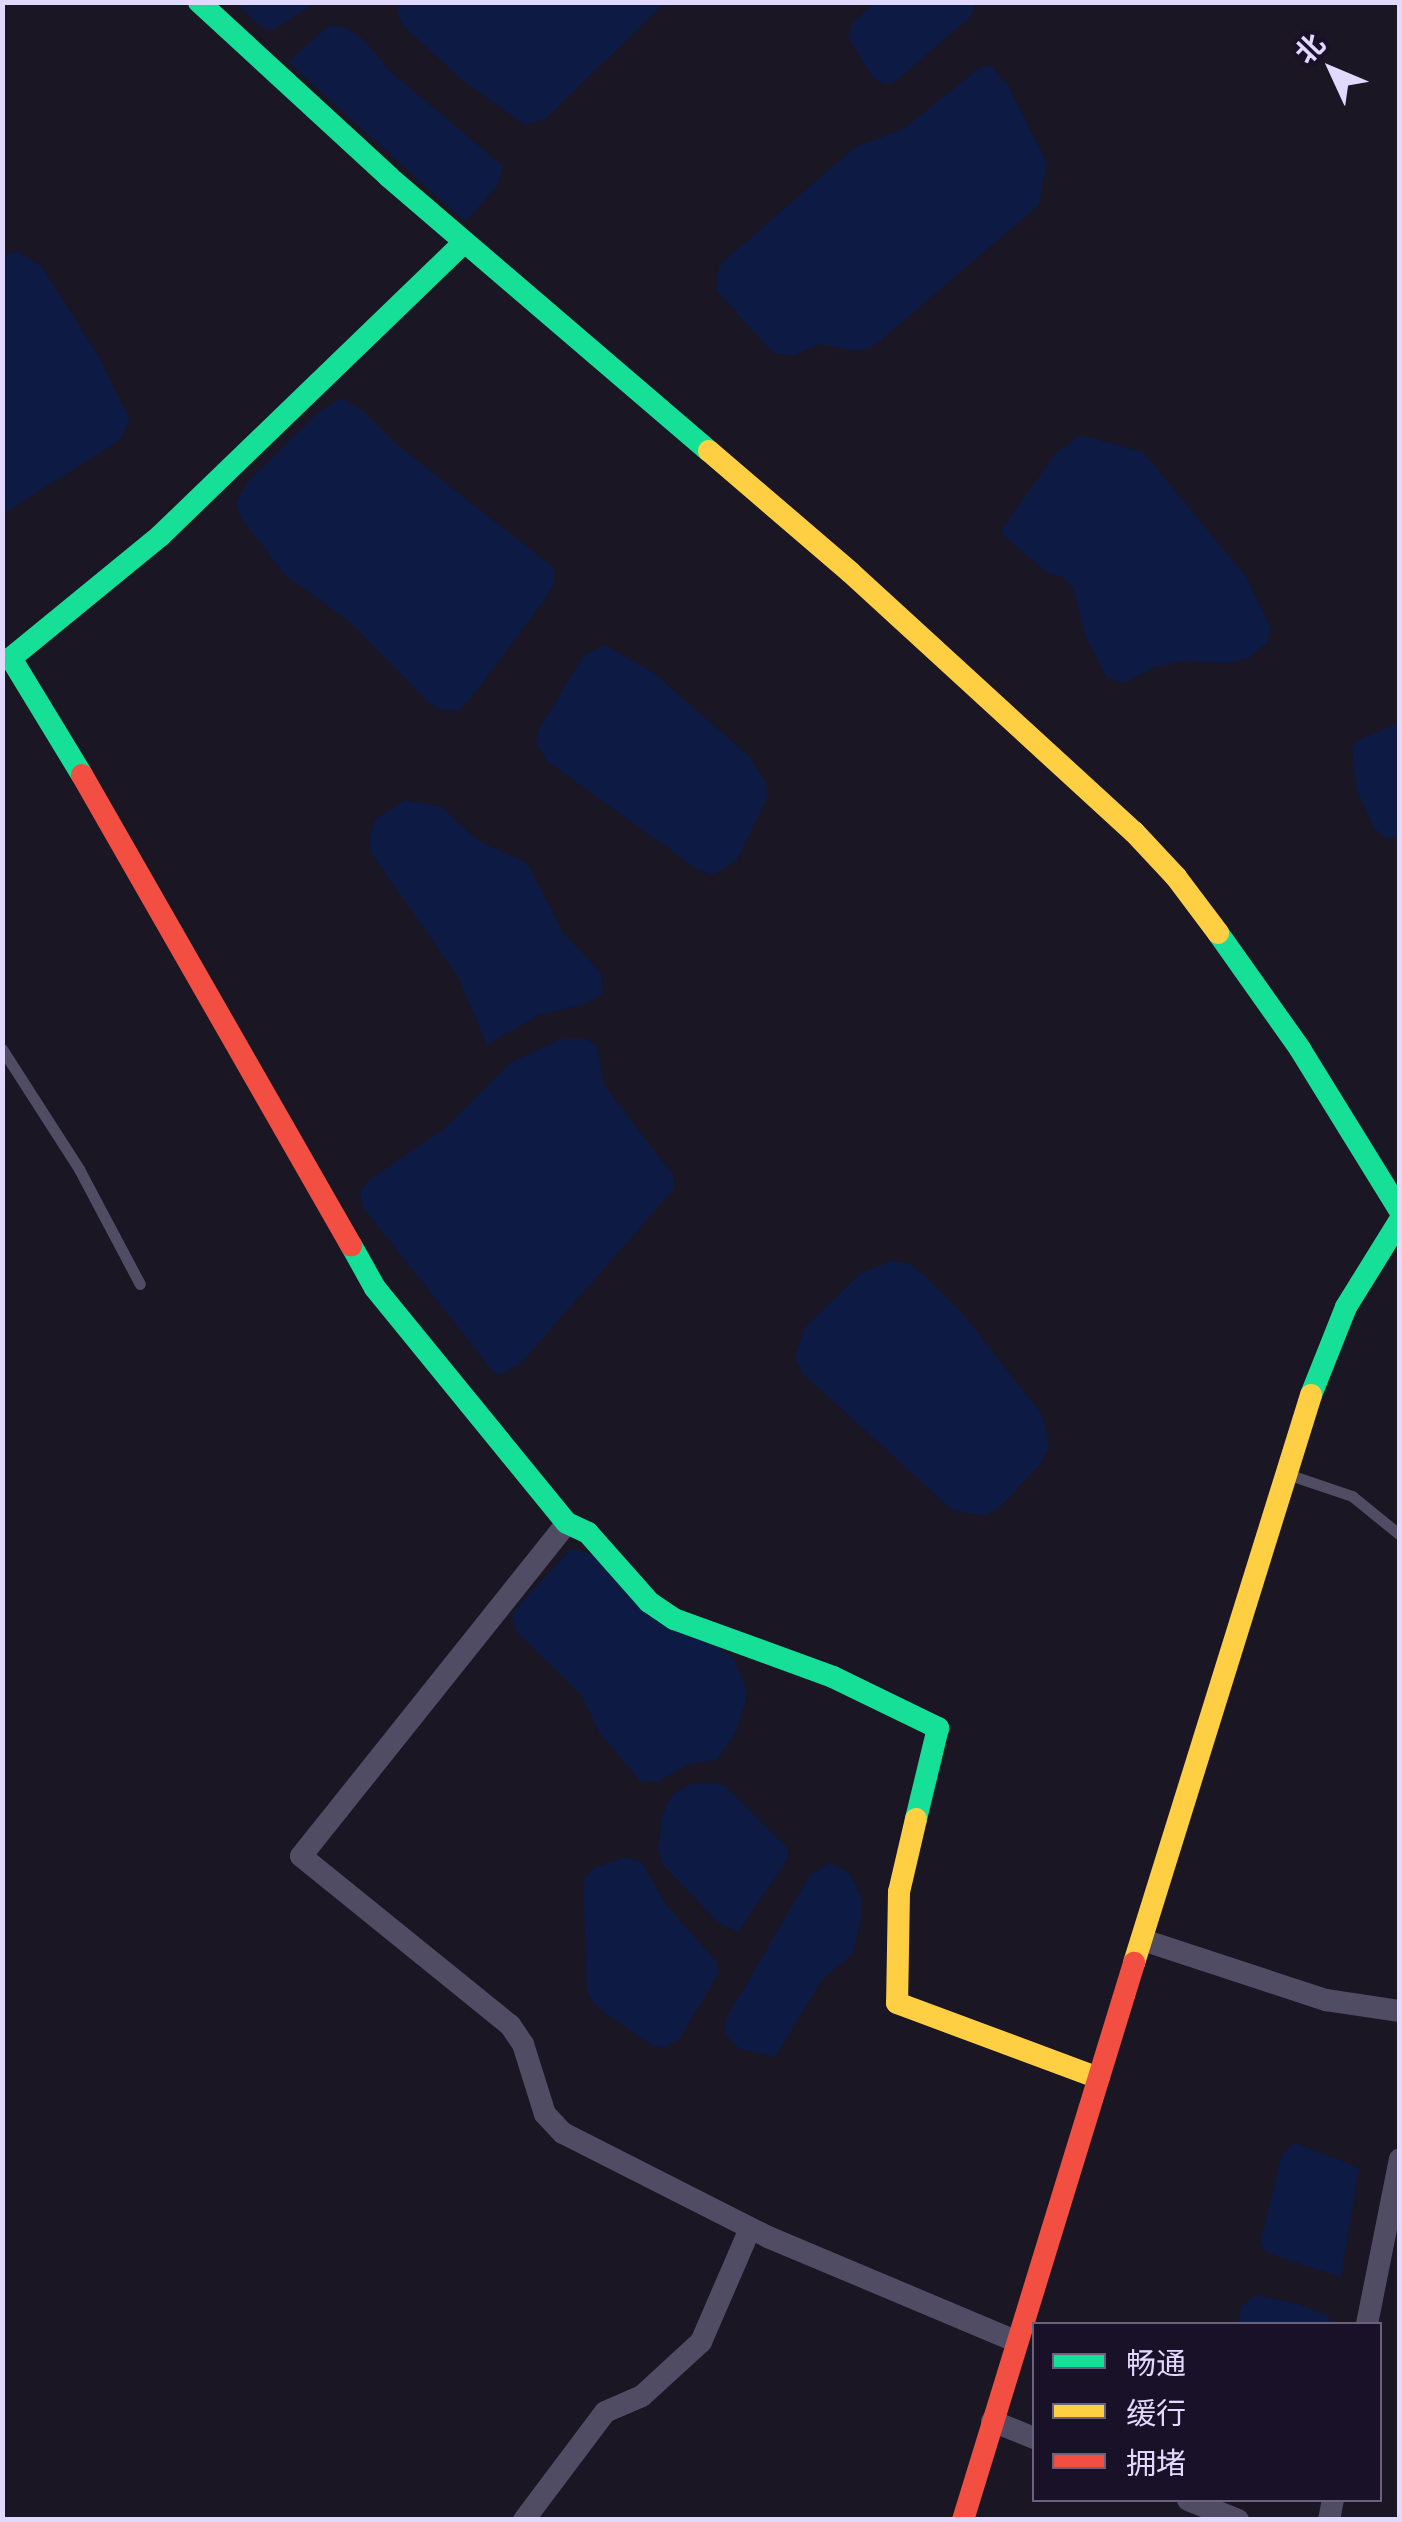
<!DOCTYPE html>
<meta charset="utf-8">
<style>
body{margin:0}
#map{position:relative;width:1402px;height:2522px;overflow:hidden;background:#1a1623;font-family:"Varela Round","Noto Sans SC",sans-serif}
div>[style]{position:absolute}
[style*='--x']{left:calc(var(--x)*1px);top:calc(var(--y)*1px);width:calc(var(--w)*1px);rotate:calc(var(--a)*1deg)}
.water>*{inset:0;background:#0d1a43}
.lane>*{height:11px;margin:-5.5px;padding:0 5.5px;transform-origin:5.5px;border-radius:5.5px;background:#504c63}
.street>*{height:22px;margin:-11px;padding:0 11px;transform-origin:11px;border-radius:11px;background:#504c63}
.fast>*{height:22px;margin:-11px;padding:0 11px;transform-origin:11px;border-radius:11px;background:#16e098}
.slow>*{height:22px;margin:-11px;padding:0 11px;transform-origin:11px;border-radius:11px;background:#ffcf43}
.jam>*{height:22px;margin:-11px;padding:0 11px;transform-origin:11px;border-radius:11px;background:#f24e42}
span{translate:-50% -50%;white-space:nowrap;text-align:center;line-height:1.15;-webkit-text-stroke:9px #181128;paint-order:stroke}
.frame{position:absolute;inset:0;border:5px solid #e2dafe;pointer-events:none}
.legend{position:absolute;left:1032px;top:2322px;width:350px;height:180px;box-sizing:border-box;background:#181128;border:2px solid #69617e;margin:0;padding:12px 18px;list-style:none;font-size:30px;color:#e2dafe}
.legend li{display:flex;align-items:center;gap:20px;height:50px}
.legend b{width:50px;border:2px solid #69617e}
.north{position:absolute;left:1282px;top:20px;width:100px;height:100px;-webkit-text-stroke:8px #181128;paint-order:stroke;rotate:314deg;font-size:28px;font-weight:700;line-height:40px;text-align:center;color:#e2dafe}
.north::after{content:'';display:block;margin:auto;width:35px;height:45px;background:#e2dafe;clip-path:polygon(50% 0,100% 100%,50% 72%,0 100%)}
</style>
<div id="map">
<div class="water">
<i style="clip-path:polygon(401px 2px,665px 2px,665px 3px,544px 120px,525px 125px,462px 80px,403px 26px,397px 13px)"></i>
<i style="clip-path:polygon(236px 3px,314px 3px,274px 30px,261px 27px)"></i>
<i style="clip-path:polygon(874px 3px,976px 2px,976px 3px,971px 16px,893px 84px,883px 84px,871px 75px,848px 37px,852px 23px)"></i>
<i style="clip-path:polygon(329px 25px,344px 27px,361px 37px,391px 72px,503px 166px,498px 185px,468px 219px,463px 220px,288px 62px)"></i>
<i style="clip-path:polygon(991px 66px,1008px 85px,1047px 163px,1039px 205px,874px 346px,859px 351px,820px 344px,792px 356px,773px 353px,716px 290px,719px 265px,855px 147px,903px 129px,981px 67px)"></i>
<i style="clip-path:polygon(17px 251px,41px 266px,98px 355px,130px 420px,120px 440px,3px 514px,3px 256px)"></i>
<i style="clip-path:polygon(341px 398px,362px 410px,395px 443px,554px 568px,554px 584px,546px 598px,469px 701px,457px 711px,441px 710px,428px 702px,350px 622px,285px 575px,241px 518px,236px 503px,248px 481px,320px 411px)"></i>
<i style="clip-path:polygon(1080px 435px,1143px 452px,1247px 578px,1271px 629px,1266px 644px,1248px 658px,1232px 663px,1184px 661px,1153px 668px,1124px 683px,1107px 678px,1085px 635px,1073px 588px,1062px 577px,1047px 573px,1000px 532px,1054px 455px)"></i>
<i style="clip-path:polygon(605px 645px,654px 673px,749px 756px,766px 783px,767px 799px,737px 860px,713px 875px,698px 870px,547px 761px,538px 747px,538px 731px,583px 656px)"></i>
<i style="clip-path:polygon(1399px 723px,1399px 837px,1386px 839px,1374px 828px,1356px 789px,1352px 748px,1356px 741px)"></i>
<i style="clip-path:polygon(405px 800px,442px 807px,477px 840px,527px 863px,564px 934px,602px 974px,603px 994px,585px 1004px,537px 1016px,487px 1045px,458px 977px,371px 853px,369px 839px,375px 819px)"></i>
<i style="clip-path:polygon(561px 1039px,585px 1039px,597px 1045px,604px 1085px,673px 1175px,674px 1189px,520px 1364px,500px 1375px,494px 1373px,362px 1206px,360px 1193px,368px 1181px,445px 1128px,510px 1063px)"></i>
<i style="clip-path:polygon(891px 1261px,908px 1263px,921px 1272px,964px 1315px,1043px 1416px,1049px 1447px,1042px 1462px,998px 1509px,983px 1516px,952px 1510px,802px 1373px,795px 1358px,805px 1327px,861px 1273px)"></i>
<i style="clip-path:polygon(571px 1549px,594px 1555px,733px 1658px,746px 1687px,745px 1704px,735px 1734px,716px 1760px,692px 1763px,656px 1782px,640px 1781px,599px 1732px,581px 1695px,517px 1632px,512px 1617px,515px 1609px)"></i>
<i style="clip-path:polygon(714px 1783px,725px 1786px,788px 1848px,788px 1859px,738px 1932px,717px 1922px,663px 1865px,658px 1849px,662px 1816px,672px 1795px,691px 1784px)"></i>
<i style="clip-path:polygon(627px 1857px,642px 1863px,667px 1906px,717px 1962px,719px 1973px,678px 2041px,663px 2048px,652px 2046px,596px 2006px,587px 1992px,583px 1881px,594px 1868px)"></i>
<i style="clip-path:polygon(829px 1863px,849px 1872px,861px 1896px,862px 1914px,853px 1954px,823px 1978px,775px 2057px,740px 2049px,724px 2033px,727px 2017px,810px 1875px)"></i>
<i style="clip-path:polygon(1295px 2143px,1359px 2168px,1341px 2277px,1268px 2253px,1260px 2244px,1282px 2154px)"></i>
<i style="clip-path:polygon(1256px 2295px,1298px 2304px,1328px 2316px,1332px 2324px,1238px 2324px,1241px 2306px)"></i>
</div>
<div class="lane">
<i style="--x:2;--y:1049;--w:143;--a:57.3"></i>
<i style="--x:79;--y:1169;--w:130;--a:62.1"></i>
<i style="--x:1287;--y:1474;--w:69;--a:18.7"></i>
<i style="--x:1352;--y:1496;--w:62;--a:39.1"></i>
</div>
<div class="street">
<i style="--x:567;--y:1523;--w:426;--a:128.6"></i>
<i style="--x:301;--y:1856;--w:269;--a:39"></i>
<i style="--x:510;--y:2025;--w:23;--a:56"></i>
<i style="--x:523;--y:2044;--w:73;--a:72.6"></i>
<i style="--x:545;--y:2114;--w:26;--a:47"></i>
<i style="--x:563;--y:2133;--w:230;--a:26.9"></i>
<i style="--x:768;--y:2237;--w:269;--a:22.8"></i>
<i style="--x:1143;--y:1940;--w:193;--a:18.2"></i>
<i style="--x:1326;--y:2000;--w:75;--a:8.5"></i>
<i style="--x:1367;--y:2324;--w:168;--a:-78.7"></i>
<i style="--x:992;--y:2421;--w:45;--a:22"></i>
<i style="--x:1188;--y:2500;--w:54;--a:21.8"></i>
<i style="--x:524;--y:2520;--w:135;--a:-53.1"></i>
<i style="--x:605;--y:2412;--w:40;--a:-23.4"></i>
<i style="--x:642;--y:2396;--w:80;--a:-42.5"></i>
<i style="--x:701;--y:2342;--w:123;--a:-66.6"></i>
<i style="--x:1329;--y:2520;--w:20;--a:-79"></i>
</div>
<div class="fast">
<i style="--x:199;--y:2;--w:258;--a:42.6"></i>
<i style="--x:389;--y:177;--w:421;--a:40.6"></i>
<i style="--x:82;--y:775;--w:137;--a:-121.3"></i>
<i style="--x:11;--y:658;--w:193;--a:-39.3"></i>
<i style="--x:160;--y:536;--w:423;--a:-44"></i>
<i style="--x:1218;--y:933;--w:142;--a:54.7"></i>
<i style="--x:1300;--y:1049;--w:190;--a:58.3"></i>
<i style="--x:351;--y:1245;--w:49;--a:60.8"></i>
<i style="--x:375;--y:1288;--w:303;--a:50.8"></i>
<i style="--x:567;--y:1523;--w:23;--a:25"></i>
<i style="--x:588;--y:1533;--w:92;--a:48.5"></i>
<i style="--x:649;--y:1602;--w:30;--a:34"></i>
<i style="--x:674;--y:1619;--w:169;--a:20"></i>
<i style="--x:833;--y:1677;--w:117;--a:25.9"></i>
<i style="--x:938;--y:1728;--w:94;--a:103.6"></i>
<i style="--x:1311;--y:1395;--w:95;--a:-68.3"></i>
<i style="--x:1346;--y:1307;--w:102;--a:-58.2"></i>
</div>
<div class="slow">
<i style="--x:709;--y:451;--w:186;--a:40.6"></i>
<i style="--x:850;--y:572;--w:385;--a:42.5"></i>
<i style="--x:1134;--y:832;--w:62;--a:47"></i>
<i style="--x:1176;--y:877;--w:70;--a:53.1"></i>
<i style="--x:916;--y:1819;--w:75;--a:103.1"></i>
<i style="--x:899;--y:1892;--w:111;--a:91"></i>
<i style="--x:897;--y:2003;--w:215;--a:20.4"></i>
<i style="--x:1134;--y:1963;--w:595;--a:-72.69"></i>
</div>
<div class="jam">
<i style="--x:82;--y:775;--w:542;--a:60.22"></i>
<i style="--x:963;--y:2520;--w:583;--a:-72.93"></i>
</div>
<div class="frame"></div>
<ul class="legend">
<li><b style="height:12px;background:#16e098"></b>畅通</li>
<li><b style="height:12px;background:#ffcf43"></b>缓行</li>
<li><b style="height:12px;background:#f24e42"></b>拥堵</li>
</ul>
<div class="north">北</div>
</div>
